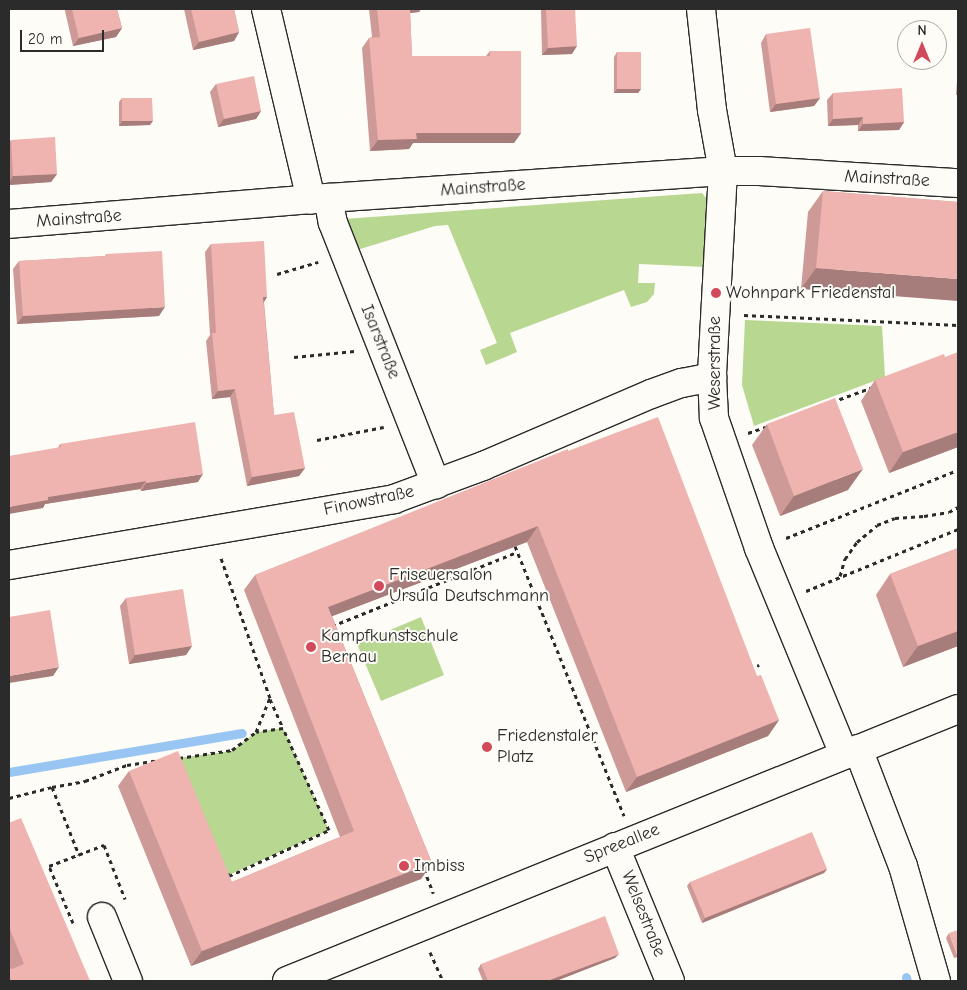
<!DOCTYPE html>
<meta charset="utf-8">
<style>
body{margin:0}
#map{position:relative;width:967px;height:990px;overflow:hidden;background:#fdfcf7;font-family:"Comic Neue",sans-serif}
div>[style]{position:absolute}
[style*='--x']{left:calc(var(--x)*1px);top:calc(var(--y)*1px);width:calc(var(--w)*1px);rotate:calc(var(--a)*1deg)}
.green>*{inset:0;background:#b8d791}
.stream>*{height:9px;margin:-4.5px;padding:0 4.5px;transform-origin:4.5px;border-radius:4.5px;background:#99c5f3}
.path>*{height:3px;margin-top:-1.5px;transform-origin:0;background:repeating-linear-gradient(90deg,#2b2b2b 0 4px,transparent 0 8px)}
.roads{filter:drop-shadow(1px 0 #2b2b2b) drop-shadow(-1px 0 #2b2b2b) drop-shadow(0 1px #2b2b2b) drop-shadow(0 -1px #2b2b2b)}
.minor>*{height:28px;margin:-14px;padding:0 14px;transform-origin:14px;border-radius:14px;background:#fdfcf7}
.wall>*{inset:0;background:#ce9a97}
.shaded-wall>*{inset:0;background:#a77d7b}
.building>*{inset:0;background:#efb3b0}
.dots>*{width:14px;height:14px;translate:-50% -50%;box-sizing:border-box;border:2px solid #fdfcf7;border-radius:50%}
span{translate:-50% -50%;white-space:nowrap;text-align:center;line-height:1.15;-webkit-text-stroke:4px #fdfcf7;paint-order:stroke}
.street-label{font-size:18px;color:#2b2b2b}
.poi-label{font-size:18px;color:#2b2b2b}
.left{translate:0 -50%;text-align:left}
.frame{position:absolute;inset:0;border:10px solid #2b2b2b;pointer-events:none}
.north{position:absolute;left:897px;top:20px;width:50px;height:50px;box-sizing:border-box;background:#fdfcf7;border:1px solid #a9a8a5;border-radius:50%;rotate:0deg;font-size:14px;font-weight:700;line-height:20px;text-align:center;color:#2b2b2b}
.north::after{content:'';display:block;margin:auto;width:18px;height:22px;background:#d1495b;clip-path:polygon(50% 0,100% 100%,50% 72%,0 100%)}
.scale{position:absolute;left:20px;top:30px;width:84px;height:22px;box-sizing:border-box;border:2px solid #2b2b2b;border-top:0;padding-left:6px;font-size:15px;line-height:18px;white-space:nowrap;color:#2b2b2b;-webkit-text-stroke:4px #fdfcf7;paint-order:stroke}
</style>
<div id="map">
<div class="green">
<i style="clip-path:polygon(702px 193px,711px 204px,706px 267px,639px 264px,638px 283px,655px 283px,654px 294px,647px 302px,631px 307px,624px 290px,510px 333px,517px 352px,486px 365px,480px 350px,497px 343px,448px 225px,435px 226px,357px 250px,344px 219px)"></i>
<i style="clip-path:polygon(745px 320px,882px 326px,885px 377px,754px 426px,742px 385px)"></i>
<i style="clip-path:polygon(421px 617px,444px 675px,381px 701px,357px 644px)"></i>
<i style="clip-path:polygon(283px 728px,329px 830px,229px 875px,178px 758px,232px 751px,256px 732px)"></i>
</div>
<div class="stream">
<i style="--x:9;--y:772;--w:236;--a:-9.5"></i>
<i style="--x:906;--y:977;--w:4;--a:76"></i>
</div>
<div class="path">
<i style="--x:277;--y:274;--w:43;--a:-16.3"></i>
<i style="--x:744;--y:315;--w:214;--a:2.7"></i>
<i style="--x:294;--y:357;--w:61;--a:-5.6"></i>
<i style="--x:832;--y:402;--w:44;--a:-20.1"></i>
<i style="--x:748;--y:433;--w:21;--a:-19"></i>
<i style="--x:317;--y:440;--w:68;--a:-11"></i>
<i style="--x:786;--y:538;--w:185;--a:-21.6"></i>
<i style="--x:515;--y:546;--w:291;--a:68"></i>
<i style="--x:840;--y:576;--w:18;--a:-74"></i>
<i style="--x:845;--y:559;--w:21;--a:-55"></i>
<i style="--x:857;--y:542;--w:26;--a:-40"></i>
<i style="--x:877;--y:525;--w:19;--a:-21"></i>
<i style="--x:895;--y:518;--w:29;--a:-4"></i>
<i style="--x:924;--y:516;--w:25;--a:-9"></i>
<i style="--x:949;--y:512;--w:10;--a:-29"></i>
<i style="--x:806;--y:591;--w:164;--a:-22.2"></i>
<i style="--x:332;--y:626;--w:199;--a:-21.8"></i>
<i style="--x:750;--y:669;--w:10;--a:-24"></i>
<i style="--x:270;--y:699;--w:32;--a:66"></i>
<i style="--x:179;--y:758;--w:54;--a:-8.6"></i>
<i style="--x:232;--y:750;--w:30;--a:-37"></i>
<i style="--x:256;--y:732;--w:37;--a:-68"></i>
<i style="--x:270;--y:698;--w:151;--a:-109.3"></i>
<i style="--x:52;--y:787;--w:73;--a:68.3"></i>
<i style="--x:9;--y:798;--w:44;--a:-14.3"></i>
<i style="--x:52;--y:787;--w:34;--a:-10"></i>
<i style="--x:85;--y:781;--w:45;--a:-20.9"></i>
<i style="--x:127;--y:765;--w:31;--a:-9"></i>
<i style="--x:424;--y:869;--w:26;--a:69"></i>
<i style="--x:228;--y:873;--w:3;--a:72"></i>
<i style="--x:229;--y:876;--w:110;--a:-24.7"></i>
<i style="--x:329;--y:830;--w:112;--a:-114.3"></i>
<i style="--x:283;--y:728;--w:27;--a:172"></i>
<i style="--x:73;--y:923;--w:62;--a:-112.8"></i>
<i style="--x:49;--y:866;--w:59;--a:-20.9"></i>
<i style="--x:104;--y:845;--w:58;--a:68.7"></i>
<i style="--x:430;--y:952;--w:32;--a:66"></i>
</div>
<div class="roads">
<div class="minor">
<i style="--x:266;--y:9;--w:196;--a:76.7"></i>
<i style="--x:701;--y:9;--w:102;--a:83.8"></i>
<i style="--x:712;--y:110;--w:62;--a:79.8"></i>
<i style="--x:723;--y:171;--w:206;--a:93.1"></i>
<i style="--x:712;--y:377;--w:41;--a:87.2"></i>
<i style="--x:714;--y:418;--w:138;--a:70.9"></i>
<i style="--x:759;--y:548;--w:223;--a:67.6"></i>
<i style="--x:328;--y:198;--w:25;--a:79"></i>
<i style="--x:333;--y:223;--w:281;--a:68.5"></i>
<i style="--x:9;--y:224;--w:320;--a:-4.7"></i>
<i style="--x:328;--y:198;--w:396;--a:-3.9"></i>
<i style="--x:723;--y:171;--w:36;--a:0"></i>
<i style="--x:759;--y:171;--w:199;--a:3.5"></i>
<i style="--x:9;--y:565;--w:391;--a:-9.7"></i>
<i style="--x:394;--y:499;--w:95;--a:-20.3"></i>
<i style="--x:483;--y:466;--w:183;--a:-23.2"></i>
<i style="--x:651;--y:394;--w:33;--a:-20"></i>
<i style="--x:682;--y:383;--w:31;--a:-11"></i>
<i style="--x:858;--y:749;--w:125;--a:69"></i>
<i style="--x:903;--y:866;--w:120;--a:74"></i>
<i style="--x:615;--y:847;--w:145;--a:67.7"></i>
<i style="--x:102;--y:917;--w:69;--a:67.9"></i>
<i style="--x:287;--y:981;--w:724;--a:-22.07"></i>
</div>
</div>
<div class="wall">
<i style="clip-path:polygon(66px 9px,117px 9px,122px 28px,116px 37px,73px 46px,65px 11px)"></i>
<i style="clip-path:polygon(184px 9px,234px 9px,239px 32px,234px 41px,193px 50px)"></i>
<i style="clip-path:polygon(369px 9px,421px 9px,419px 12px,410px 13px,412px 56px,486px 56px,490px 51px,521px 133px,514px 143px,413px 143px,409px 149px,370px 151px,362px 48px,369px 38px,372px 37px)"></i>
<i style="clip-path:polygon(541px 9px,575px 9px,572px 54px,542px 55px)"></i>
<i style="clip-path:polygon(766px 34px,820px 98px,814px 106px,770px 112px,761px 43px)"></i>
<i style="clip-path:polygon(617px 52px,641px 89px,638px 93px,614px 93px,614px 57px)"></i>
<i style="clip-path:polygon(958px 67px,958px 95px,956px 95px)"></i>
<i style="clip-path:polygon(216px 84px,261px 111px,256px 119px,218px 127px,210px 92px)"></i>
<i style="clip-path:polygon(833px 93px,904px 122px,899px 130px,858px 131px,858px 125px,828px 126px,827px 100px)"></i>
<i style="clip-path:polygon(122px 98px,150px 125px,119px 126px,119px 102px)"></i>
<i style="clip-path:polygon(11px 140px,57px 174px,51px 182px,9px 185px,9px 143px)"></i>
<i style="clip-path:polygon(823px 191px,958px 202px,801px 289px,808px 212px)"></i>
<i style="clip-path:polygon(211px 244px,267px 297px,264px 302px,274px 415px,305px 468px,299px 476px,247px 486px,230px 397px,212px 399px,206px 341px,210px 335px,205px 252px)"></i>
<i style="clip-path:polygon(106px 254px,159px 316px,17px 324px,13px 269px,19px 261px,105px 256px)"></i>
<i style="clip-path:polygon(945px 357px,958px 447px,889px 473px,861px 401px,875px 380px)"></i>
<i style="clip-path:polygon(767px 424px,848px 490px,780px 516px,752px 445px)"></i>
<i style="clip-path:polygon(60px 444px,198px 482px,141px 491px,140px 489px,45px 504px,43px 508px,58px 448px)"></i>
<i style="clip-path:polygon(568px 451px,757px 676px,779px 720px,768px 736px,626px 792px,527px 542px,332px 616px,432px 863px,421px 879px,191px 966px,118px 786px,129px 771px,232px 882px,340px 837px,244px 590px,255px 575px)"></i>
<i style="clip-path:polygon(958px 548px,958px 646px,903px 667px,876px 595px,890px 574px)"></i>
<i style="clip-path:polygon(126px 598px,192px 646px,186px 655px,129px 664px,120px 606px)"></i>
<i style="clip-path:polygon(9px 823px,90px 981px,10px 969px,9px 967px)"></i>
<i style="clip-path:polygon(827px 869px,824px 873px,702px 923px,687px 886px,690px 882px)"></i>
<i style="clip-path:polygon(949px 933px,958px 957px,954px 958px,946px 938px)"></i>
<i style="clip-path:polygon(615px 958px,556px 981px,483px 981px,478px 969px,481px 964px)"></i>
</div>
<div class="shaded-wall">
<i style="clip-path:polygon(406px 9px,421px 9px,419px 12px,402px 14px)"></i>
<i style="clip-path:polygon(122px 28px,116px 37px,73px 46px,79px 38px)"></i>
<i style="clip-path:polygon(239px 32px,234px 41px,193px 50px,199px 42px)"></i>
<i style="clip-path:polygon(577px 46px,572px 54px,542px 55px,548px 48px)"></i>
<i style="clip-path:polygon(617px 89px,641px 89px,638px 93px,614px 93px)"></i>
<i style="clip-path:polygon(820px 98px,814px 106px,770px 112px,776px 104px)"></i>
<i style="clip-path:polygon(261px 111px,256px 119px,218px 127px,224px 119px)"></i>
<i style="clip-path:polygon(863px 117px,858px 125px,828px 126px,833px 119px)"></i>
<i style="clip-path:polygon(122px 121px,153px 121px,150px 125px,119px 126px)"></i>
<i style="clip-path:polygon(904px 122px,899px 130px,858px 131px,863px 124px)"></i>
<i style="clip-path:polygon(416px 133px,521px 133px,514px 143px,413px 143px,409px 149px,370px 151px,378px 140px)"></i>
<i style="clip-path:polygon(57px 174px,51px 182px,9px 185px,9px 183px,13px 176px)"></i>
<i style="clip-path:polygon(816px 268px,958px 279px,958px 301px,801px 289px)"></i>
<i style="clip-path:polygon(263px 297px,267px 297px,262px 305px)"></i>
<i style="clip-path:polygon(165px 307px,159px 316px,17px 324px,23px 316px)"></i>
<i style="clip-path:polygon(235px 389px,230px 397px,212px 399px,218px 391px)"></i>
<i style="clip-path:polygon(958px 432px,958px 447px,889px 473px,903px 452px)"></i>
<i style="clip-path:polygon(305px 468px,299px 476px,247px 486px,252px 477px)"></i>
<i style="clip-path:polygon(863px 469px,848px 490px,780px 516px,794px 496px)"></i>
<i style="clip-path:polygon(203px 474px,198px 482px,141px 491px,146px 483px)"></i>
<i style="clip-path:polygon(146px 481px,140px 489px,45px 504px,43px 508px,9px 514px,9px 507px,48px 497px)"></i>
<i style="clip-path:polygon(538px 526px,527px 542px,317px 622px,328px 607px)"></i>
<i style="clip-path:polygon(958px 631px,958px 646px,903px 667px,918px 646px)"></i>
<i style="clip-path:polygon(192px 646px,186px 655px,129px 664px,135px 655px)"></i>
<i style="clip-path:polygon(59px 667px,53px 676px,9px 683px,9px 676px)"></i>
<i style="clip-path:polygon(779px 720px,768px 736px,626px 792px,637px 777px)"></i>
<i style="clip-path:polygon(432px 863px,421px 879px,191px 966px,202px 951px)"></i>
<i style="clip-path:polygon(827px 869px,824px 873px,702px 923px,705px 918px)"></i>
<i style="clip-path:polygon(619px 954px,615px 958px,556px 981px,547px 981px)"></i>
</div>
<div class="building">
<i style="clip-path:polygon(72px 9px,117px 9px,122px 28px,79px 38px)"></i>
<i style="clip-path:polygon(191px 9px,234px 9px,239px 32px,199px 42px)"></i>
<i style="clip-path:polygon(377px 9px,410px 9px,412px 56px,490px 56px,490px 51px,521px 51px,521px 133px,416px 133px,417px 139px,378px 140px,369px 38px,380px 37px)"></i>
<i style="clip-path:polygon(546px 9px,575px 9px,577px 46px,548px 48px)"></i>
<i style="clip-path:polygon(810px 28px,820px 98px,776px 104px,766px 34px)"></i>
<i style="clip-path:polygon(617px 52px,641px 52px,641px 89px,617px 89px)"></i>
<i style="clip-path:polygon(254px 76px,261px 111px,224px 119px,216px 84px)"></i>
<i style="clip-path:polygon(902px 88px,904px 122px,863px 124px,863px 117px,833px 119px,833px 93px)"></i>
<i style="clip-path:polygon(122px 98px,152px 98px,153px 121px,122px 121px)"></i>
<i style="clip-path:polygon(55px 137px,57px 174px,13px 176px,11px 140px)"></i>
<i style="clip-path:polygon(823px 191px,958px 202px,958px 279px,816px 268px)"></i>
<i style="clip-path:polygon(264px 241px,267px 297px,263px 297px,274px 415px,294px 412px,305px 468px,252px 477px,235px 389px,218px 391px,212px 333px,216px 333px,211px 244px)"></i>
<i style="clip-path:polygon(162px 251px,165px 307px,23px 316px,19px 261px,106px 256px,106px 254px)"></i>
<i style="clip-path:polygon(958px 352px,958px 432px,903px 452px,875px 380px,944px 354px,945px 357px)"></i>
<i style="clip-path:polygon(835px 398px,863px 469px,794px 496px,767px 424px)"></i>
<i style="clip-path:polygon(658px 417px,757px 676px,761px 675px,779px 720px,637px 777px,538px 526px,328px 607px,432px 863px,202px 951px,129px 771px,178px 751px,232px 882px,354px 831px,255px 575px,568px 449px,568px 451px)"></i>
<i style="clip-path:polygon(195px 422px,203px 474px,146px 483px,146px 481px,48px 497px,48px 500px,9px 507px,9px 456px,61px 447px,60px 444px)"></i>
<i style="clip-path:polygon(958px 548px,958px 631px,918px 646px,890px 574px)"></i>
<i style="clip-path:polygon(183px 589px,192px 646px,135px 655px,126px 598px)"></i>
<i style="clip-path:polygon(50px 610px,59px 667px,9px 676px,9px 617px)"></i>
<i style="clip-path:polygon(21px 818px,90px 981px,9px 981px,9px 970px,24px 964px,9px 927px,9px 823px)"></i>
<i style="clip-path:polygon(812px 832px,827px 869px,705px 918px,690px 882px)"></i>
<i style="clip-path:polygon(605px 916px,619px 954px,547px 981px,488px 981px,481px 964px)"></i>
<i style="clip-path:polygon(958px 930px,958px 954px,957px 954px,949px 933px)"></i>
</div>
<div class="dots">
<i style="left:716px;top:293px;background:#d1495b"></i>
<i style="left:379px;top:586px;background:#d1495b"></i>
<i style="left:311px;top:647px;background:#d1495b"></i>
<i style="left:487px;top:747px;background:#d1495b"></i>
<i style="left:404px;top:866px;background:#d1495b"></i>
</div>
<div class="street-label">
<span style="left:887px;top:179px;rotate:3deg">Mainstraße</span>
<span style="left:483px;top:188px;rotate:-4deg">Mainstraße</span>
<span style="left:79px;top:219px;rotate:-4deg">Mainstraße</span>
<span style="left:380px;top:342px;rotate:68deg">Isarstraße</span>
<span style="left:715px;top:363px;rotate:-90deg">Weserstraße</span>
<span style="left:369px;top:501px;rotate:-12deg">Finowstraße</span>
<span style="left:622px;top:844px;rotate:-22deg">Spreeallee</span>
<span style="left:643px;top:914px;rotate:68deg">Welsestraße</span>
</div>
<div class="poi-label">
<span class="left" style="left:726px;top:293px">Wohnpark Friedenstal</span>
<span class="left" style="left:389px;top:586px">Friseuersalon<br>Ursula Deutschmann</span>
<span class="left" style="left:321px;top:647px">Kampfkunstschule<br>Bernau</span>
<span class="left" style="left:497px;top:747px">Friedenstaler<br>Platz</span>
<span class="left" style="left:414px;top:866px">Imbiss</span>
</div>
<div class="frame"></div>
<div class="north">N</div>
<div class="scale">20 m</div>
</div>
